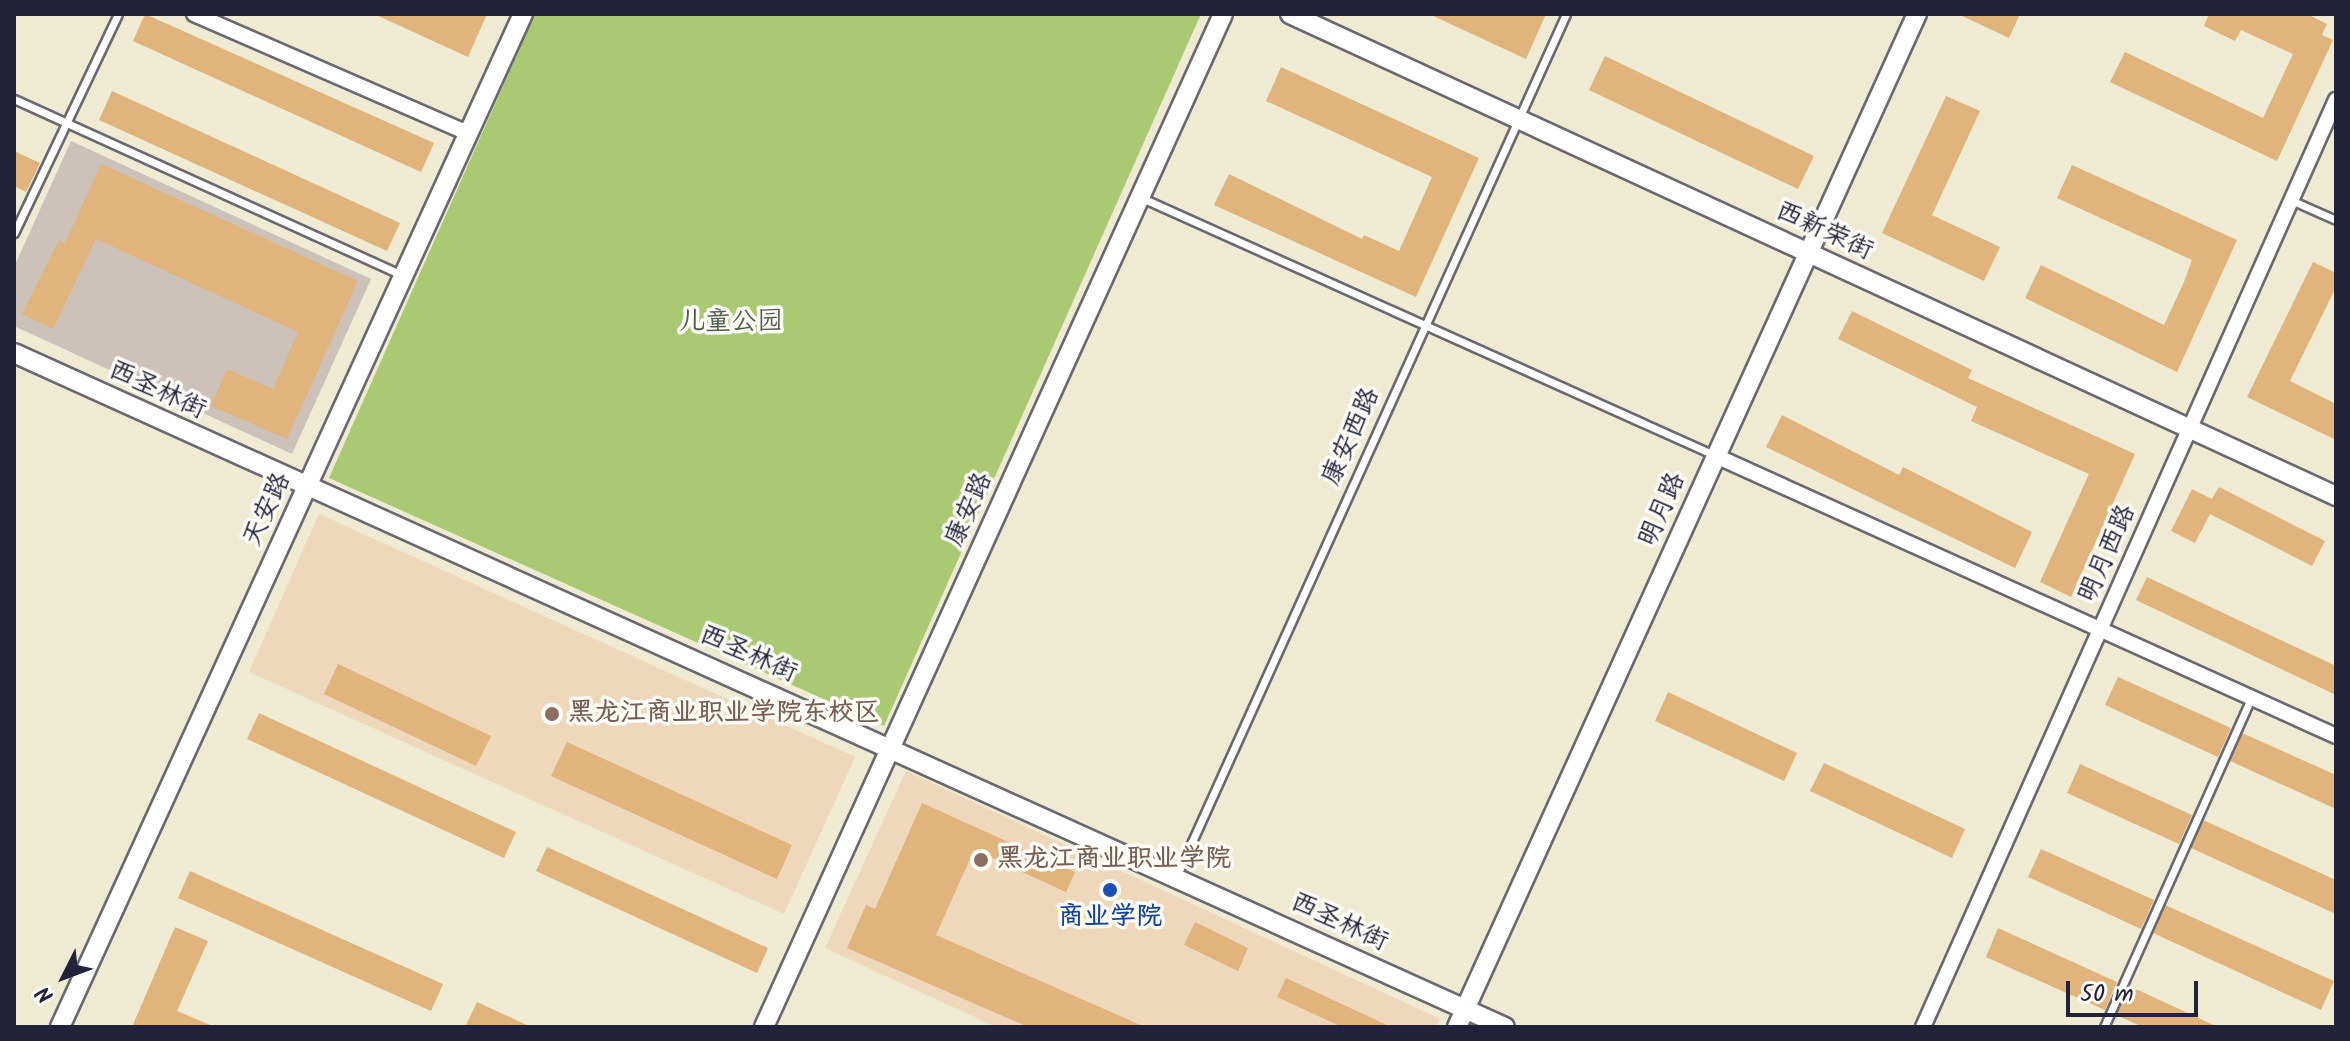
<!DOCTYPE html>
<meta charset="utf-8">
<style>
body{margin:0}
#map{position:relative;width:2350px;height:1041px;overflow:hidden;background:#efead2;font-family:Kalam,"LXGW WenKai TC",sans-serif}
div>[style]{position:absolute}
[style*='--x']{left:calc(var(--x)*1px);top:calc(var(--y)*1px);width:calc(var(--w)*1px);rotate:calc(var(--a)*1deg)}
.built>*{inset:0;background:#eed7bb}
.industrial>*{inset:0;background:#ccc2b9}
.green>*{inset:0;background:#a9ca73}
.building>*{inset:0;background:#e0b47c}
.roads{filter:drop-shadow(2px 0 #6a6870) drop-shadow(-2px 0 #6a6870) drop-shadow(0 2px #6a6870) drop-shadow(0 -2px #6a6870)}
.service>*{height:7px;margin:-3.5px;padding:0 3.5px;transform-origin:3.5px;border-radius:3.5px;background:#fff}
.minor>*{height:14px;margin:-7px;padding:0 7px;transform-origin:7px;border-radius:7px;background:#fff}
.tertiary>*{height:18px;margin:-9px;padding:0 9px;transform-origin:9px;border-radius:9px;background:#fff}
.dots>*{width:22px;height:22px;translate:-50% -50%;box-sizing:border-box;border:4px solid #fdfcf7;border-radius:50%}
span{translate:-50% -50%;white-space:nowrap;text-align:center;line-height:1.15;-webkit-text-stroke:7px #fdfcf7;paint-order:stroke}
.street-label{font-size:26px;color:#22223b}
.park-label{font-size:26px;color:#515d4f}
.education-label{font-size:26px;color:#785e54;font-weight:700}
.left{translate:0 -50%;text-align:left}
.transit-label{font-size:26px;color:#164399;font-weight:700}
.frame{position:absolute;inset:0;border:16px solid #22223b;pointer-events:none}
.north{position:absolute;left:24px;top:937px;width:80px;height:80px;-webkit-text-stroke:6px #fdfcf7;paint-order:stroke;rotate:228deg;font-size:22px;font-weight:700;line-height:32px;text-align:center;color:#22223b}
.north::after{content:'';display:block;margin:auto;width:28px;height:36px;background:#22223b;clip-path:polygon(50% 0,100% 100%,50% 72%,0 100%)}
.scale{position:absolute;left:2066px;top:981px;width:132px;height:36px;box-sizing:border-box;border:4px solid #22223b;border-top:0;padding-left:10px;font-size:24px;line-height:28px;white-space:nowrap;color:#22223b;-webkit-text-stroke:6px #fdfcf7;paint-order:stroke}
</style>
<div id="map">
<div class="built">
<i style="clip-path:polygon(319px 514px,855px 757px,784px 914px,249px 672px)"></i>
<i style="clip-path:polygon(906px 771px,1440px 1019px,1436px 1027px,996px 1027px,825px 948px)"></i>
</div>
<div class="industrial">
<i style="clip-path:polygon(71px 141px,371px 279px,292px 454px,14px 326px,14px 267px)"></i>
</div>
<div class="green">
<i style="clip-path:polygon(535px 14px,1201px 14px,884px 726px,329px 478px)"></i>
</div>
<div class="building">
<i style="clip-path:polygon(145px 14px,434px 143px,421px 172px,133px 41px)"></i>
<i style="clip-path:polygon(374px 14px,487px 14px,468px 57px)"></i>
<i style="clip-path:polygon(1429px 14px,1546px 14px,1526px 59px)"></i>
<i style="clip-path:polygon(1958px 14px,2020px 14px,2009px 38px)"></i>
<i style="clip-path:polygon(2209px 14px,2307px 14px,2327px 24px,2322px 35px,2333px 40px,2277px 161px,2110px 82px,2125px 52px,2263px 118px,2293px 54px,2241px 30px,2235px 41px,2204px 26px)"></i>
<i style="clip-path:polygon(1605px 56px,1814px 156px,1798px 189px,1589px 90px)"></i>
<i style="clip-path:polygon(1281px 67px,1479px 158px,1416px 297px,1214px 205px,1229px 174px,1362px 239px,1364px 235px,1399px 251px,1432px 177px,1266px 101px)"></i>
<i style="clip-path:polygon(112px 91px,400px 223px,387px 251px,99px 120px)"></i>
<i style="clip-path:polygon(1946px 96px,1980px 111px,1932px 215px,2000px 247px,1984px 281px,1882px 233px)"></i>
<i style="clip-path:polygon(14px 151px,40px 163px,26px 192px,14px 186px)"></i>
<i style="clip-path:polygon(101px 164px,358px 281px,287px 439px,211px 406px,227px 369px,273px 389px,298px 332px,96px 239px,53px 329px,22px 314px,59px 240px,65px 243px)"></i>
<i style="clip-path:polygon(2072px 165px,2237px 240px,2177px 372px,2025px 298px,2041px 265px,2164px 325px,2184px 282px,2192px 260px,2057px 198px)"></i>
<i style="clip-path:polygon(2313px 262px,2336px 273px,2336px 287px,2290px 381px,2336px 404px,2336px 440px,2247px 397px)"></i>
<i style="clip-path:polygon(1852px 311px,1972px 370px,1968px 378px,2135px 454px,2071px 597px,2040px 582px,2089px 474px,1971px 421px,1977px 407px,1838px 339px)"></i>
<i style="clip-path:polygon(1782px 415px,1899px 475px,1903px 467px,2032px 532px,2015px 568px,1766px 447px)"></i>
<i style="clip-path:polygon(2219px 487px,2325px 541px,2312px 566px,2210px 514px,2195px 543px,2171px 531px,2192px 489px,2212px 499px)"></i>
<i style="clip-path:polygon(2147px 577px,2336px 666px,2336px 695px,2136px 600px)"></i>
<i style="clip-path:polygon(338px 664px,491px 736px,476px 766px,324px 694px)"></i>
<i style="clip-path:polygon(2118px 677px,2231px 728px,2218px 757px,2105px 705px)"></i>
<i style="clip-path:polygon(1668px 692px,1797px 753px,1784px 781px,1655px 721px)"></i>
<i style="clip-path:polygon(259px 713px,516px 832px,504px 858px,247px 739px)"></i>
<i style="clip-path:polygon(2242px 733px,2336px 775px,2336px 809px,2230px 761px)"></i>
<i style="clip-path:polygon(567px 742px,792px 845px,777px 879px,551px 776px)"></i>
<i style="clip-path:polygon(1824px 763px,1965px 829px,1952px 858px,1810px 791px)"></i>
<i style="clip-path:polygon(2080px 764px,2192px 815px,2179px 844px,2067px 793px)"></i>
<i style="clip-path:polygon(922px 803px,1075px 872px,1066px 892px,974px 850px,936px 935px,1145px 1027px,1028px 1027px,847px 948px,866px 905px,875px 909px)"></i>
<i style="clip-path:polygon(2203px 820px,2336px 880px,2336px 914px,2191px 848px)"></i>
<i style="clip-path:polygon(547px 847px,768px 948px,757px 973px,536px 871px)"></i>
<i style="clip-path:polygon(2041px 849px,2154px 900px,2141px 929px,2028px 877px)"></i>
<i style="clip-path:polygon(190px 871px,443px 984px,431px 1011px,178px 898px)"></i>
<i style="clip-path:polygon(2165px 905px,2334px 981px,2321px 1010px,2153px 933px)"></i>
<i style="clip-path:polygon(1195px 922px,1248px 948px,1238px 971px,1184px 945px)"></i>
<i style="clip-path:polygon(175px 927px,208px 941px,177px 1011px,215px 1027px,132px 1027px)"></i>
<i style="clip-path:polygon(1998px 928px,2117px 982px,2105px 1010px,1986px 957px)"></i>
<i style="clip-path:polygon(1286px 978px,1391px 1027px,1342px 1027px,1277px 997px)"></i>
<i style="clip-path:polygon(2129px 988px,2138px 990px,2218px 1027px,2143px 1027px,2116px 1015px)"></i>
<i style="clip-path:polygon(477px 1002px,531px 1027px,465px 1027px)"></i>
</div>
<div class="roads">
<div class="service">
<i style="--x:14;--y:99;--w:426;--a:24.4"></i>
<i style="--x:1142;--y:198;--w:627;--a:24.19"></i>
<i style="--x:2291;--y:200;--w:49;--a:24"></i>
<i style="--x:14;--y:233;--w:242;--a:-64.6"></i>
<i style="--x:1176;--y:877;--w:947;--a:-65.68"></i>
<i style="--x:2104;--y:1027;--w:360;--a:-65.9"></i>
</div>
<div class="minor">
<i style="--x:194;--y:14;--w:299;--a:23.5"></i>
<i style="--x:1716;--y:456;--w:680;--a:24.3"></i>
<i style="--x:1923;--y:1027;--w:1015;--a:-65.99"></i>
</div>
<div class="tertiary">
<i style="--x:1290;--y:14;--w:1152;--a:24.74"></i>
<i style="--x:14;--y:353;--w:1636;--a:24.33"></i>
<i style="--x:60;--y:1027;--w:1114;--a:-65.44"></i>
<i style="--x:764;--y:1027;--w:1112;--a:-65.62"></i>
<i style="--x:1457;--y:1027;--w:1113;--a:-65.58"></i>
</div>
</div>
<div class="dots">
<i style="left:552px;top:714px;background:#8d6e63"></i>
<i style="left:981px;top:860px;background:#8d6e63"></i>
<i style="left:1110px;top:890px;background:#1a4fb4"></i>
</div>
<div class="street-label">
<span style="left:1824px;top:232px;rotate:25deg">西新荣街</span>
<span style="left:157px;top:391px;rotate:25deg">西圣林街</span>
<span style="left:1352px;top:437px;rotate:-66deg">康安西路</span>
<span style="left:268px;top:510px;rotate:-65deg">天安路</span>
<span style="left:970px;top:510px;rotate:-66deg">康安路</span>
<span style="left:1663px;top:510px;rotate:-66deg">明月路</span>
<span style="left:2108px;top:554px;rotate:-66deg">明月西路</span>
<span style="left:748px;top:655px;rotate:24deg">西圣林街</span>
<span style="left:1339px;top:923px;rotate:25deg">西圣林街</span>
</div>
<div class="park-label">
<span style="left:731px;top:323px">儿童公园</span>
</div>
<div class="education-label">
<span class="left" style="left:568px;top:714px">黑龙江商业职业学院东校区</span>
<span class="left" style="left:997px;top:860px">黑龙江商业职业学院</span>
</div>
<div class="transit-label">
<span style="left:1110px;top:918px">商业学院</span>
</div>
<div class="frame"></div>
<div class="north">N</div>
<div class="scale">50 m</div>
</div>
